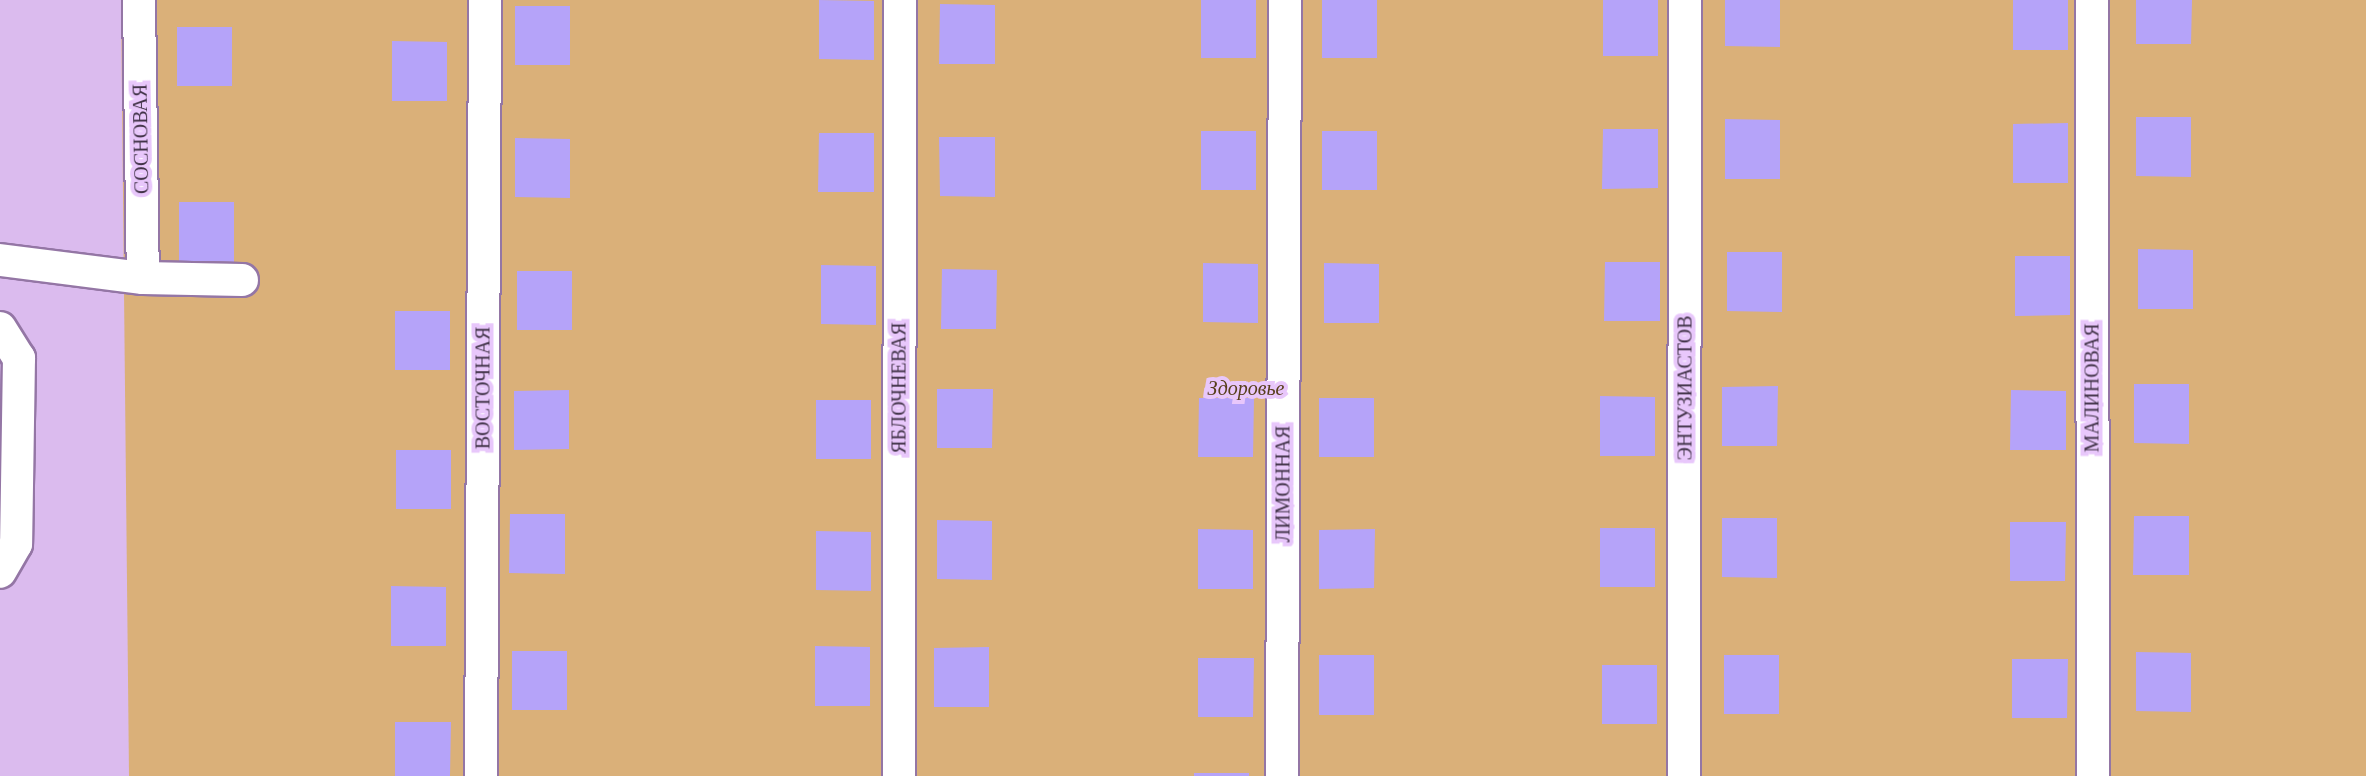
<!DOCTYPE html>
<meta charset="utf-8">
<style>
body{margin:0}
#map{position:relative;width:2366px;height:776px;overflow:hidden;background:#dbbbee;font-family:"Times New Roman",serif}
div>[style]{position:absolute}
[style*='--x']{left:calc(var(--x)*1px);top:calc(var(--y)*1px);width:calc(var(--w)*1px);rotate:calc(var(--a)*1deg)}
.green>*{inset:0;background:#dab079}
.building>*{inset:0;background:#b5a3f9}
.roads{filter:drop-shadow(2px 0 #9476a5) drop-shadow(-2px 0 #9476a5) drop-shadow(0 2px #9476a5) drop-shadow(0 -2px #9476a5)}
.street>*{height:32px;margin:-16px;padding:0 16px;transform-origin:16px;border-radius:16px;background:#fff}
span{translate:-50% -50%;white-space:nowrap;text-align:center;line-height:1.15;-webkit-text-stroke:8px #e8c7fb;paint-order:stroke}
.street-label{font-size:20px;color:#403247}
.park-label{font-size:20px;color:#573e1b;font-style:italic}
</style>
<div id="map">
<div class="green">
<i style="clip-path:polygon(121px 0,2366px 0,2366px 776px,129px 776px)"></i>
</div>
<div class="building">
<i style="clip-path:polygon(819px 0,874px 1px,874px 60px,819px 59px)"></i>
<i style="clip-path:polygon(1201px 0,1256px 0,1256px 58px,1201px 58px)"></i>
<i style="clip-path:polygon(1322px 0,1377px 0,1377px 58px,1322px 58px)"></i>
<i style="clip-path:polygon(1603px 0,1658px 0,1658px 56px,1603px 56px)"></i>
<i style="clip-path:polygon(1725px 0,1780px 0,1780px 47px,1725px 46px)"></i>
<i style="clip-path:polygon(2013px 0,2068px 0,2068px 50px,2013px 50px)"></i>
<i style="clip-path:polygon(2136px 0,2192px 0,2191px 44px,2136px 44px)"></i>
<i style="clip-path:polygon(940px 4px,995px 5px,995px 64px,939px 64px)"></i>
<i style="clip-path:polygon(515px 6px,570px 6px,570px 65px,515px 65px)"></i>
<i style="clip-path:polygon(177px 27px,232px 27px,232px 86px,177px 86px)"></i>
<i style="clip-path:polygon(392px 41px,447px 42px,447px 101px,392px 101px)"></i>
<i style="clip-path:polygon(2136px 117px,2191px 117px,2191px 177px,2136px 176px)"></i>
<i style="clip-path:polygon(1725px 119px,1780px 120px,1780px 179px,1725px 179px)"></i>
<i style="clip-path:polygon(2068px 123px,2068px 183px,2013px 183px,2013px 124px)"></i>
<i style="clip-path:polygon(1603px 129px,1658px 129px,1658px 188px,1602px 189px)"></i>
<i style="clip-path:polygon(1201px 131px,1256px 131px,1256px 190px,1201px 190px)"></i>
<i style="clip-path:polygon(1322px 131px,1377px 131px,1377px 190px,1322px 190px)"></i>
<i style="clip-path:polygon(819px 133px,874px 133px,874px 192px,818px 192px)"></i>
<i style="clip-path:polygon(939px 137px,995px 137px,995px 197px,940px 196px)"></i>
<i style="clip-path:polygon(515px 138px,570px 139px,570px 198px,515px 197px)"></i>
<i style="clip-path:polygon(179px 202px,234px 202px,234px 262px,179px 261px)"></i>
<i style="clip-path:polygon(2138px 249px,2193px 250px,2193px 309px,2138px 309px)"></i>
<i style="clip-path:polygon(1727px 252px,1782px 252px,1782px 312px,1727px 311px)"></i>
<i style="clip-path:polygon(2015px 256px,2070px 256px,2070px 315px,2015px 316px)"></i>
<i style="clip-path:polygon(1605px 262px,1660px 262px,1660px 321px,1604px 321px)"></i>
<i style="clip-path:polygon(1203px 263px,1258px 264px,1258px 323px,1203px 322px)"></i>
<i style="clip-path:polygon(1324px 263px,1379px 264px,1379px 323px,1324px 323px)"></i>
<i style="clip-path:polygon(821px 265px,876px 266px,876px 325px,821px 324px)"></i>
<i style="clip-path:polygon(942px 269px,997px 270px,996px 329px,941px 329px)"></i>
<i style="clip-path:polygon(517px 271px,572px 271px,572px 330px,517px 330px)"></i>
<i style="clip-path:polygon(395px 311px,450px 311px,450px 370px,395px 370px)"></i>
<i style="clip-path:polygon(2134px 384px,2189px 384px,2189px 444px,2134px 443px)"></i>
<i style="clip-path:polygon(1778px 386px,1777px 446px,1722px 446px,1722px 387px)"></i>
<i style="clip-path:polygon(937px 389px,993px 389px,992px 448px,937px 448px)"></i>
<i style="clip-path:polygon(569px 390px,569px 449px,514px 450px,514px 391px)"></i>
<i style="clip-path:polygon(2011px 390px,2066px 391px,2066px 450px,2010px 450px)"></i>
<i style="clip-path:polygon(1600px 396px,1655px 397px,1655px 456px,1600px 456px)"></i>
<i style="clip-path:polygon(1199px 398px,1254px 398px,1253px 457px,1198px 457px)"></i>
<i style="clip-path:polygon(1319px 398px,1374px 398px,1374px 457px,1319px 457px)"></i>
<i style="clip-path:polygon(816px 400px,871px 400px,871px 459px,816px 459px)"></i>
<i style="clip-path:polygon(396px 450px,451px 450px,451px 509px,396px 509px)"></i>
<i style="clip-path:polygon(510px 514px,565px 514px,565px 574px,509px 573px)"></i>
<i style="clip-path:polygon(2134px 516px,2189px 516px,2189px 575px,2133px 575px)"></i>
<i style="clip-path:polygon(1722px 518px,1777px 518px,1777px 578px,1722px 577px)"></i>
<i style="clip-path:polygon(937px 520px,992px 521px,992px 580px,937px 579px)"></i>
<i style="clip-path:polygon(2010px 522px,2066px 522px,2065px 581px,2010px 581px)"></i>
<i style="clip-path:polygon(1600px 528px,1655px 528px,1655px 587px,1600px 587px)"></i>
<i style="clip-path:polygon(1198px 529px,1253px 530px,1253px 589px,1198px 589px)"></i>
<i style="clip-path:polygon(1375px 529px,1374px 588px,1319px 589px,1319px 530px)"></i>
<i style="clip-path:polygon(816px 531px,871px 532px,871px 591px,816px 590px)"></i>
<i style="clip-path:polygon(391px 586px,446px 587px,446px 646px,391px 646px)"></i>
<i style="clip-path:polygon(815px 646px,870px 647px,870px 706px,815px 706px)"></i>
<i style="clip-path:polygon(989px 647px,989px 707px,934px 707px,934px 648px)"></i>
<i style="clip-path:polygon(512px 651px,567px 651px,567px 710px,512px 710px)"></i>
<i style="clip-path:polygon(2136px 652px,2191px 653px,2191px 712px,2136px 711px)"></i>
<i style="clip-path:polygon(1319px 655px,1374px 655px,1374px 715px,1319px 715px)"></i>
<i style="clip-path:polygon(1724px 655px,1779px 655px,1779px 714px,1724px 714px)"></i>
<i style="clip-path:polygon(1198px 658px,1254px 658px,1253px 717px,1198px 717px)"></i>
<i style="clip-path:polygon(2012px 659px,2068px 659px,2067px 718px,2012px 718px)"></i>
<i style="clip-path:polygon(1602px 665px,1657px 665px,1657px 724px,1602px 724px)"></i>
<i style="clip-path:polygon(395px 722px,451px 722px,450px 776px,395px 776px)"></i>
<i style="clip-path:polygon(1194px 773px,1249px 773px,1249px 776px,1194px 776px)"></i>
</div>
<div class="roads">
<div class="street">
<i style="--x:139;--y:0;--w:278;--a:89.2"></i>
<i style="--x:2092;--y:0;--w:776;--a:89.93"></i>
<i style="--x:0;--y:260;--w:144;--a:7.2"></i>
<i style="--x:143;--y:278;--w:99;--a:1.2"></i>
<i style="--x:0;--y:328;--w:36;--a:58"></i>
<i style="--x:19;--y:358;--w:186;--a:90.9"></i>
<i style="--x:16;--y:544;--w:32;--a:120"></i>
<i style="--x:481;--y:776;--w:776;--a:-89.7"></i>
<i style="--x:899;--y:776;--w:776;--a:-89.93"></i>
<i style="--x:1282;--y:776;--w:776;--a:-89.78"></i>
<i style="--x:1684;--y:776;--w:776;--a:-89.93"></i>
</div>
</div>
<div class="street-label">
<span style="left:141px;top:139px;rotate:-91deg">СОСНОВАЯ</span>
<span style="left:483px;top:388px;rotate:-90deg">ВОСТОЧНАЯ</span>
<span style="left:899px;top:388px;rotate:-90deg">ЯБЛОЧНЕВАЯ</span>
<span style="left:1685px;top:388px;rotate:-90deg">ЭНТУЗИАСТОВ</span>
<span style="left:2092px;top:388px;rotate:-90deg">МАЛИНОВАЯ</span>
<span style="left:1283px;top:484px;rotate:-90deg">ЛИМОННАЯ</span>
</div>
<div class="park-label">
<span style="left:1246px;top:388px">Здоровье</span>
</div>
</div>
